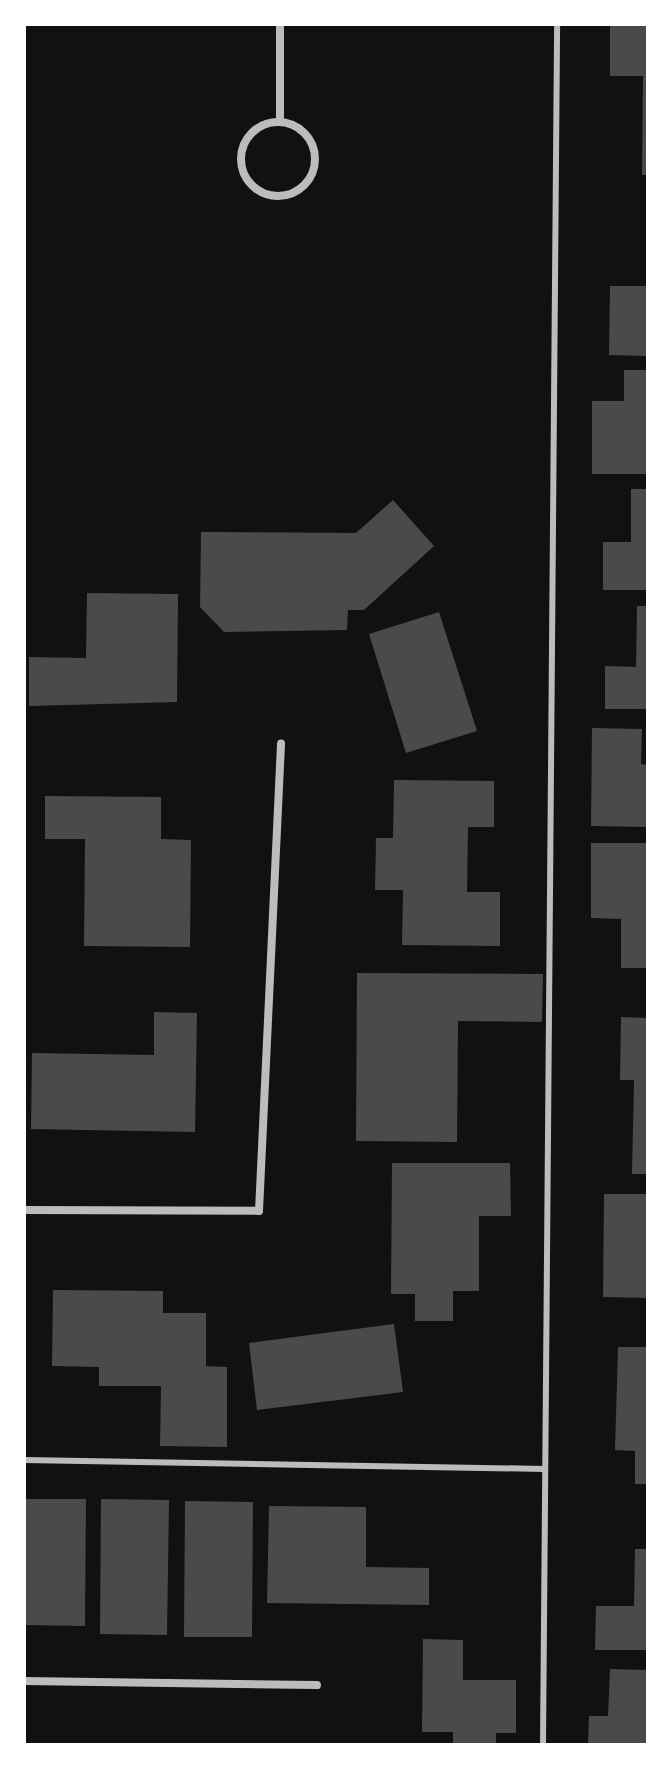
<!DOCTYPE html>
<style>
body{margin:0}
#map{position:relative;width:672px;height:1769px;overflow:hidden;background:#111;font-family:"Noto Sans",sans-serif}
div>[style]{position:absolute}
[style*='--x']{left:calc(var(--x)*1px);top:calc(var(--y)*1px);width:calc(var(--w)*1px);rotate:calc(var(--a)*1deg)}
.building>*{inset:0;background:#4a4a4a}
.service>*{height:6px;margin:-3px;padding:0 3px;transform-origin:3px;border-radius:3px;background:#bcbcbc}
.minor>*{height:8px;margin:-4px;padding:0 4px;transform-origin:4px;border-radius:4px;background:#bcbcbc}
.minor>.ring{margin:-4px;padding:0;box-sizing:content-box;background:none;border:8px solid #bcbcbc;border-radius:50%}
span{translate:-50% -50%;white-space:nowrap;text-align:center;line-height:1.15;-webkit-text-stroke:6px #fff;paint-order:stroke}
.frame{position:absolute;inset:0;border:26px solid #fff;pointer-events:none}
</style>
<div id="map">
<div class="building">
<i style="clip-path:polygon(610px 24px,648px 24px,648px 175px,642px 175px,643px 76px,610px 76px)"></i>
<i style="clip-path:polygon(610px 286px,648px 286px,648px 356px,609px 355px)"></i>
<i style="clip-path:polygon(624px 370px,648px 370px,648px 474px,592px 474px,592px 401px,624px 401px)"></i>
<i style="clip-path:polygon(631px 489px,648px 489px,648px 590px,603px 590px,603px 542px,631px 542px)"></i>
<i style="clip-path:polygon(393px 500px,434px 546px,364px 610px,348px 610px,347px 630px,224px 632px,200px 607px,201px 532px,356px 533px)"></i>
<i style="clip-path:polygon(87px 593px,178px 594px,177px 702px,29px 706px,29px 657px,86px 658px)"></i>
<i style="clip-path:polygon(637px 606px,648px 606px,648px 709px,605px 709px,605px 666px,636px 667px)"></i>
<i style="clip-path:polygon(439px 612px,477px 731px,406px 753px,369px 634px)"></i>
<i style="clip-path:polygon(592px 728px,642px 729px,641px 764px,648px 765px,648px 827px,591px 826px)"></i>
<i style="clip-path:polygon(394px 780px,494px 781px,494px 827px,468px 827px,467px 892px,500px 892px,500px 946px,402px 945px,403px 890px,375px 890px,376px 838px,393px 838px)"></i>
<i style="clip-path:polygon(45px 796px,161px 797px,161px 839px,191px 840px,190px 947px,84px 946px,85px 839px,45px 839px)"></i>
<i style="clip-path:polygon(591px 843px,648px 843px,648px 968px,621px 968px,621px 919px,591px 918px)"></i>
<i style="clip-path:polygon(357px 973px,543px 974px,542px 1022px,458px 1021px,457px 1142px,356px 1141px)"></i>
<i style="clip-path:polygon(154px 1012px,197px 1013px,195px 1132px,31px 1129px,32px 1053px,154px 1055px)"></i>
<i style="clip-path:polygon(621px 1017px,648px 1018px,648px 1174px,632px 1174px,634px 1080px,620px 1080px)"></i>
<i style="clip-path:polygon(392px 1163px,510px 1163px,511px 1216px,479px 1216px,479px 1291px,453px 1291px,453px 1321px,415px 1321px,415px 1294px,391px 1294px)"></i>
<i style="clip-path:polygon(604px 1194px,648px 1194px,648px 1298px,603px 1297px)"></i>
<i style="clip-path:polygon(53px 1290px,163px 1291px,163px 1313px,206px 1313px,206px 1366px,227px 1367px,227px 1447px,160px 1446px,161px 1386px,99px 1386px,99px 1367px,52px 1366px)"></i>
<i style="clip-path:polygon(394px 1324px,403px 1392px,257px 1410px,249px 1343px)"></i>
<i style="clip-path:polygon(618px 1347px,648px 1347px,648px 1484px,635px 1484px,635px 1451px,615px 1450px)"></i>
<i style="clip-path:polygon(24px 1499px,86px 1499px,85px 1626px,24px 1625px)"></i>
<i style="clip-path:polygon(101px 1499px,169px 1500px,167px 1635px,100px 1634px)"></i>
<i style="clip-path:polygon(185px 1501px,253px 1502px,252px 1637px,184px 1637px)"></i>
<i style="clip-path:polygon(269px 1506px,366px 1507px,366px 1567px,429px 1568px,429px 1605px,267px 1603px)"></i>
<i style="clip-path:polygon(635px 1549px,648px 1549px,648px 1650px,595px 1650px,596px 1606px,634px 1606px)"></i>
<i style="clip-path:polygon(423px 1639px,463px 1640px,463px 1680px,516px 1680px,516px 1733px,496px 1733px,496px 1745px,453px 1745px,453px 1732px,422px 1732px)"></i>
<i style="clip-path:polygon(610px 1669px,648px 1670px,648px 1745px,588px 1745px,589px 1716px,608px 1716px)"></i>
</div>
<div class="service">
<i style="--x:24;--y:1460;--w:521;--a:0.99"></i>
<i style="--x:543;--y:1745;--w:1721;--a:-89.53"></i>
</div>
<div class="minor">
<i style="--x:280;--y:122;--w:98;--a:-90"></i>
<i class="ring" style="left:241px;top:122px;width:66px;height:66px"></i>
<i style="--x:24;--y:1210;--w:235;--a:0.2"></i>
<i style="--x:259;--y:1211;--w:468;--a:-87.3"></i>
<i style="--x:24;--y:1681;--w:293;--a:0.8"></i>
</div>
<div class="frame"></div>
</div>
